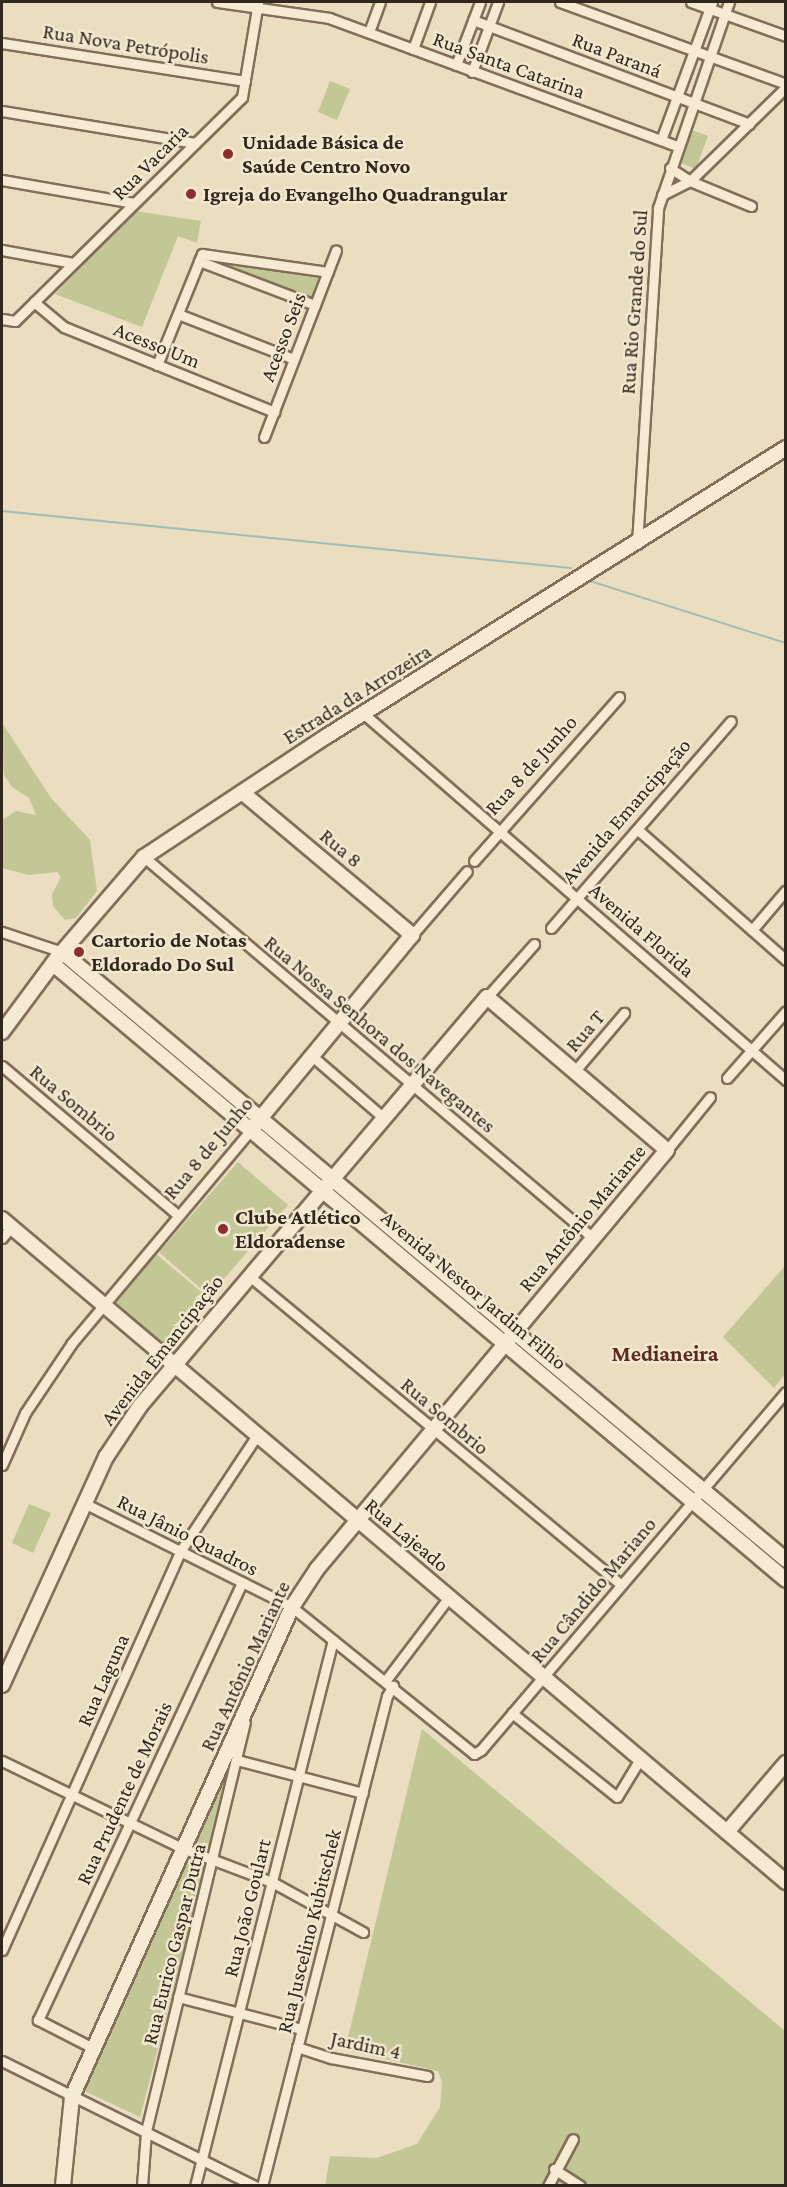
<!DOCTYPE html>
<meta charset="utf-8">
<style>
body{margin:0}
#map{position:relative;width:787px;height:2187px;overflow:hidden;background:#eaddc0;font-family:"Crimson Pro",serif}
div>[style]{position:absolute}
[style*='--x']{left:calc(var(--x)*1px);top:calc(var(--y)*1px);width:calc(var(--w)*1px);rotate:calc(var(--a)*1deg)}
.green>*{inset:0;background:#c2c795}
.stream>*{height:2px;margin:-1px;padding:0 1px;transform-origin:1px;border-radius:1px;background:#a3bcb4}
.roads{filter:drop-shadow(2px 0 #826e59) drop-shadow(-2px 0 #826e59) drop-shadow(0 2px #826e59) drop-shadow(0 -2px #826e59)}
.street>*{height:9px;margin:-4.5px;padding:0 4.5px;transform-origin:4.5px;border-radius:4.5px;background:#f6ebd2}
.secondary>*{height:14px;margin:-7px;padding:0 7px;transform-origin:7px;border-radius:7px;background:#f6ebd2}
.dots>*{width:16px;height:16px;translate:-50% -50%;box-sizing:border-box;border:3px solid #f2e7cf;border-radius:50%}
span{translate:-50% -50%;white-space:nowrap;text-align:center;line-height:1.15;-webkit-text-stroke:5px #f2e7cf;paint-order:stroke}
.street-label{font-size:21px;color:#32271d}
.poi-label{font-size:21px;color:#32271d;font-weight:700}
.left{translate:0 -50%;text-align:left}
.neighbourhood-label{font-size:22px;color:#5c2b1f;font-weight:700}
.frame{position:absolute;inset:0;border:3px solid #32271d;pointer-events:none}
</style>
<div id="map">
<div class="green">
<i style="clip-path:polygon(330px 81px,350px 89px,337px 120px,318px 112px)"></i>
<i style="clip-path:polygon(689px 129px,708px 136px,696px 169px,677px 162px)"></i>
<i style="clip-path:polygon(135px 211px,201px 221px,197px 243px,178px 236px,142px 327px,55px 294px)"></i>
<i style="clip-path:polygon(212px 258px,319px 276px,311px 299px,210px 261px)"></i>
<i style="clip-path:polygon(2px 723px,51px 798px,90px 840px,97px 891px,76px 918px,65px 920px,53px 906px,52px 894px,61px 877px,57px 872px,29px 875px,2px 868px,2px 820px,16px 811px,36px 815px,29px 798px,12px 787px,4px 775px)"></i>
<i style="clip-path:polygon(238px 1162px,288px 1205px,209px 1296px,159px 1252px)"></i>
<i style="clip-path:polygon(156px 1254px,211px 1300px,171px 1350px,115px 1304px)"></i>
<i style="clip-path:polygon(785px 1266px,785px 1374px,774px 1388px,723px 1337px)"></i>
<i style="clip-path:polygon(29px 1504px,51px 1513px,33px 1553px,12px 1543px)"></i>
<i style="clip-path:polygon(422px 1729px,785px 2031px,785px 2185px,325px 2186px,330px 2156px,377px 2158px,417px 2144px,440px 2107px,442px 2082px,438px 2071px,345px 2050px)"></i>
<i style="clip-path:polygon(236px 1744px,208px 1857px,187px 1848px)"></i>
<i style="clip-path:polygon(182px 1857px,206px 1867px,140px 2117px,80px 2089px)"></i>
</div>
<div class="stream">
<i style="--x:2;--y:511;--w:572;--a:5.72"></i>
<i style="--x:590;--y:581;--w:206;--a:17.6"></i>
</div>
<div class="roads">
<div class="street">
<i style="--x:217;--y:2;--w:113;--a:8.1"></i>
<i style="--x:329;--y:18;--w:370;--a:20.2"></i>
<i style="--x:560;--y:2;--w:240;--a:19.9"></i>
<i style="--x:691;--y:2;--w:101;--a:19.7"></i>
<i style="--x:473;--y:20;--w:295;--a:20.6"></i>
<i style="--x:369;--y:32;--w:32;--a:-70"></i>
<i style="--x:2;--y:43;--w:246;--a:8.9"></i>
<i style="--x:413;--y:49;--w:50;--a:-70.1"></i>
<i style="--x:456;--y:65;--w:67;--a:-69.1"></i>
<i style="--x:472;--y:72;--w:75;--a:-69.6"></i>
<i style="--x:2;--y:111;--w:196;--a:9.4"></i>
<i style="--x:661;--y:140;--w:147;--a:-69.7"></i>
<i style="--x:670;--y:168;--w:24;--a:33"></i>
<i style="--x:690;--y:181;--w:66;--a:22.3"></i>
<i style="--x:2;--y:180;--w:134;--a:9.9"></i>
<i style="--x:662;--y:195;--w:31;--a:-27"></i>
<i style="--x:690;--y:181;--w:134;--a:-44.4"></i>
<i style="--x:2;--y:250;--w:72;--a:10.4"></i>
<i style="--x:199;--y:261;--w:124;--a:20.8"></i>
<i style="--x:34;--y:302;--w:39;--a:40"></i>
<i style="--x:64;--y:327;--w:227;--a:22"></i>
<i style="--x:178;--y:314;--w:124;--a:21.2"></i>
<i style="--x:2;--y:319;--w:13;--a:9"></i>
<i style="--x:15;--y:321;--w:319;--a:-44.6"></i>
<i style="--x:242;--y:97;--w:96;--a:-80.4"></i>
<i style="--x:157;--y:365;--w:120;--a:-67.9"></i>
<i style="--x:202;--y:254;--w:127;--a:8.1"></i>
<i style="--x:264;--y:437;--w:200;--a:-68.9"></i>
<i style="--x:637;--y:544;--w:337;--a:-86.4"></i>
<i style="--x:658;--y:208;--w:218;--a:-71"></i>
<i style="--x:364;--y:714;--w:559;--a:40.94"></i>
<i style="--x:638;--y:830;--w:197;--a:41.3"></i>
<i style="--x:144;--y:857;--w:589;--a:40.32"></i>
<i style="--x:474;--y:861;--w:219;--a:-48.5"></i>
<i style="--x:551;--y:928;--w:274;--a:-49"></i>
<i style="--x:752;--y:930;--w:52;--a:-49.6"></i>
<i style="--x:2;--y:932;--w:63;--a:18.4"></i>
<i style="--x:412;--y:935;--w:84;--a:-49.3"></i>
<i style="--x:487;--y:997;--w:71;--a:-48.4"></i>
<i style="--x:312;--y:1056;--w:96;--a:40.8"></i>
<i style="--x:2;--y:1066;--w:231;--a:40.3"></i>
<i style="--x:573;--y:1073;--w:79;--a:-49.6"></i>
<i style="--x:727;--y:1078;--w:89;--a:-48.6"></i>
<i style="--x:667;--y:1150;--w:68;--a:-50.9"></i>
<i style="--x:2;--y:1238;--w:14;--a:-51"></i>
<i style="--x:248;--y:1275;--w:482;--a:39.7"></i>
<i style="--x:2;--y:1465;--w:57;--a:-66.1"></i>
<i style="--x:25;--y:1413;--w:84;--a:-56.1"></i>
<i style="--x:72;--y:1343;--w:278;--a:-50"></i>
<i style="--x:84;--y:1503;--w:233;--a:26.6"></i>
<i style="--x:292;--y:1607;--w:234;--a:38.9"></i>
<i style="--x:474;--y:1754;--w:8;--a:-30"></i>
<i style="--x:481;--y:1750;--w:470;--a:-49.6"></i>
<i style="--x:386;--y:1680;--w:104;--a:-52.8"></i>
<i style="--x:512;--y:1713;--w:134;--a:38.7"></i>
<i style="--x:617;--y:1797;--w:44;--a:-58.8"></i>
<i style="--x:237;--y:1760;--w:130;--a:14.7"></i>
<i style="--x:2;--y:1761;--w:200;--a:25.8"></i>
<i style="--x:182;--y:1848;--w:96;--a:20.7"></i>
<i style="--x:272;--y:1882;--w:104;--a:28.8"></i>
<i style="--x:2;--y:1950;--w:438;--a:-65.9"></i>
<i style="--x:181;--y:1550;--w:138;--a:-56.5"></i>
<i style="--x:178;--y:1997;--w:128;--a:14.5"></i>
<i style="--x:297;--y:2047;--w:36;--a:18"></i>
<i style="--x:331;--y:2058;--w:98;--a:10.6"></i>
<i style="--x:93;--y:2048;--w:62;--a:-153"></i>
<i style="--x:38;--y:2020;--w:483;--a:-65"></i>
<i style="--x:2;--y:2061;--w:282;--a:26.3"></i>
<i style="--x:554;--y:2169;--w:31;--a:33"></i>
<i style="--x:142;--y:2186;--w:55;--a:-85.8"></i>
<i style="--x:146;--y:2131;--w:420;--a:-76.4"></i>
<i style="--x:195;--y:2186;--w:563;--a:-75.82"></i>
<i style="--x:262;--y:2186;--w:506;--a:-75.69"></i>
<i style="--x:387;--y:1696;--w:12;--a:-59"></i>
<i style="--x:548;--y:2186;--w:53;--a:-62"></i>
</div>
<div class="secondary">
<i style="--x:243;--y:793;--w:221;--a:40"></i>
<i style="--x:412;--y:935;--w:248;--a:129.6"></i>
<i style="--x:62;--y:952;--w:945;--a:40.02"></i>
<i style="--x:53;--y:964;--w:957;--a:40.04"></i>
<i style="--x:2;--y:1032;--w:92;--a:-53.4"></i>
<i style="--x:57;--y:958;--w:133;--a:-49.3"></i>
<i style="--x:144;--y:857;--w:219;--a:-33.5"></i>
<i style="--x:327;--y:736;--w:542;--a:-32.11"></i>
<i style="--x:2;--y:1219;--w:1027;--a:40.22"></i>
<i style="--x:2;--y:1685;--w:251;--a:-65.5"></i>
<i style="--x:106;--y:1457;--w:61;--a:-56.3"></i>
<i style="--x:140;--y:1406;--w:536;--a:-49.69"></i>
<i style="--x:487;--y:997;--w:236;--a:40.4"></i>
<i style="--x:667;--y:1150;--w:546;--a:129.87"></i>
<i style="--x:317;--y:1569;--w:45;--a:123.3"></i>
<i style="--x:292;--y:1607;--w:537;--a:114.18"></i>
<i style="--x:72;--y:2097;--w:89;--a:95.8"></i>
<i style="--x:727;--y:1832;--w:91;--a:-49.5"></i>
</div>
</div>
<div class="dots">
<i style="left:228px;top:154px;background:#8c2e30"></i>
<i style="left:191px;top:194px;background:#8c2e30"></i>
<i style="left:79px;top:952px;background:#8c2e30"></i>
<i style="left:223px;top:1229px;background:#8c2e30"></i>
</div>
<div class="street-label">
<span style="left:126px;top:44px;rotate:9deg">Rua Nova Petrópolis</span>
<span style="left:617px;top:55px;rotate:21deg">Rua Paraná</span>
<span style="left:509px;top:65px;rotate:20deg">Rua Santa Catarina</span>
<span style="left:150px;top:162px;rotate:-45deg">Rua Vacaria</span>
<span style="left:634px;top:302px;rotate:-86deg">Rua Rio Grande do Sul</span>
<span style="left:283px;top:337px;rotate:-69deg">Acesso Seis</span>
<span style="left:157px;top:345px;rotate:22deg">Acesso Um</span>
<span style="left:357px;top:694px;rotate:-32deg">Estrada da Arrozeira</span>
<span style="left:531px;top:765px;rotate:-48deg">Rua 8 de Junho</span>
<span style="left:626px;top:811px;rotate:-49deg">Avenida Emancipação</span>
<span style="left:341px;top:848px;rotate:40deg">Rua 8</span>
<span style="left:642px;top:930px;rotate:41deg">Avenida Florida</span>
<span style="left:585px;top:1031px;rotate:-49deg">Rua T</span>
<span style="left:380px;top:1034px;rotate:40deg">Rua Nossa Senhora dos Navegantes</span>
<span style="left:74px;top:1103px;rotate:40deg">Rua Sombrio</span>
<span style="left:208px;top:1148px;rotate:-50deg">Rua 8 de Junho</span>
<span style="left:582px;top:1218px;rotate:-50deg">Rua Antônio Mariante</span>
<span style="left:474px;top:1290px;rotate:40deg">Avenida Nestor Jardim Filho</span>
<span style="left:162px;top:1350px;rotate:-52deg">Avenida Emancipação</span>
<span style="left:445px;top:1416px;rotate:40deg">Rua Sombrio</span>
<span style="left:188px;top:1535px;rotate:27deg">Rua Jânio Quadros</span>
<span style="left:407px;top:1535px;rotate:40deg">Rua Lajeado</span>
<span style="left:593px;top:1590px;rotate:-50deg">Rua Cândido Mariano</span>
<span style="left:245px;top:1666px;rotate:-65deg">Rua Antônio Mariante</span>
<span style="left:103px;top:1680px;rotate:-66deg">Rua Laguna</span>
<span style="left:124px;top:1793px;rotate:-65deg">Rua Prudente de Morais</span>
<span style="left:247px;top:1908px;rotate:-76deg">Rua João Goulart</span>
<span style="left:309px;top:1931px;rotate:-76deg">Rua Juscelino Kubitschek</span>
<span style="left:174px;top:1944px;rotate:-76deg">Rua Eurico Gaspar Dutra</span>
<span style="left:366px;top:2045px;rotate:12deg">Jardim 4</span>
</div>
<div class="poi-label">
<span class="left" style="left:242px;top:154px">Unidade Básica de<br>Saúde Centro Novo</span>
<span class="left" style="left:203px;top:194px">Igreja do Evangelho Quadrangular</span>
<span class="left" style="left:91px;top:952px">Cartorio de Notas<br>Eldorado Do Sul</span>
<span class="left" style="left:235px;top:1229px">Clube Atlético<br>Eldoradense</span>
</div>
<div class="neighbourhood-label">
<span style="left:665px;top:1354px">Medianeira</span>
</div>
<div class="frame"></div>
</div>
